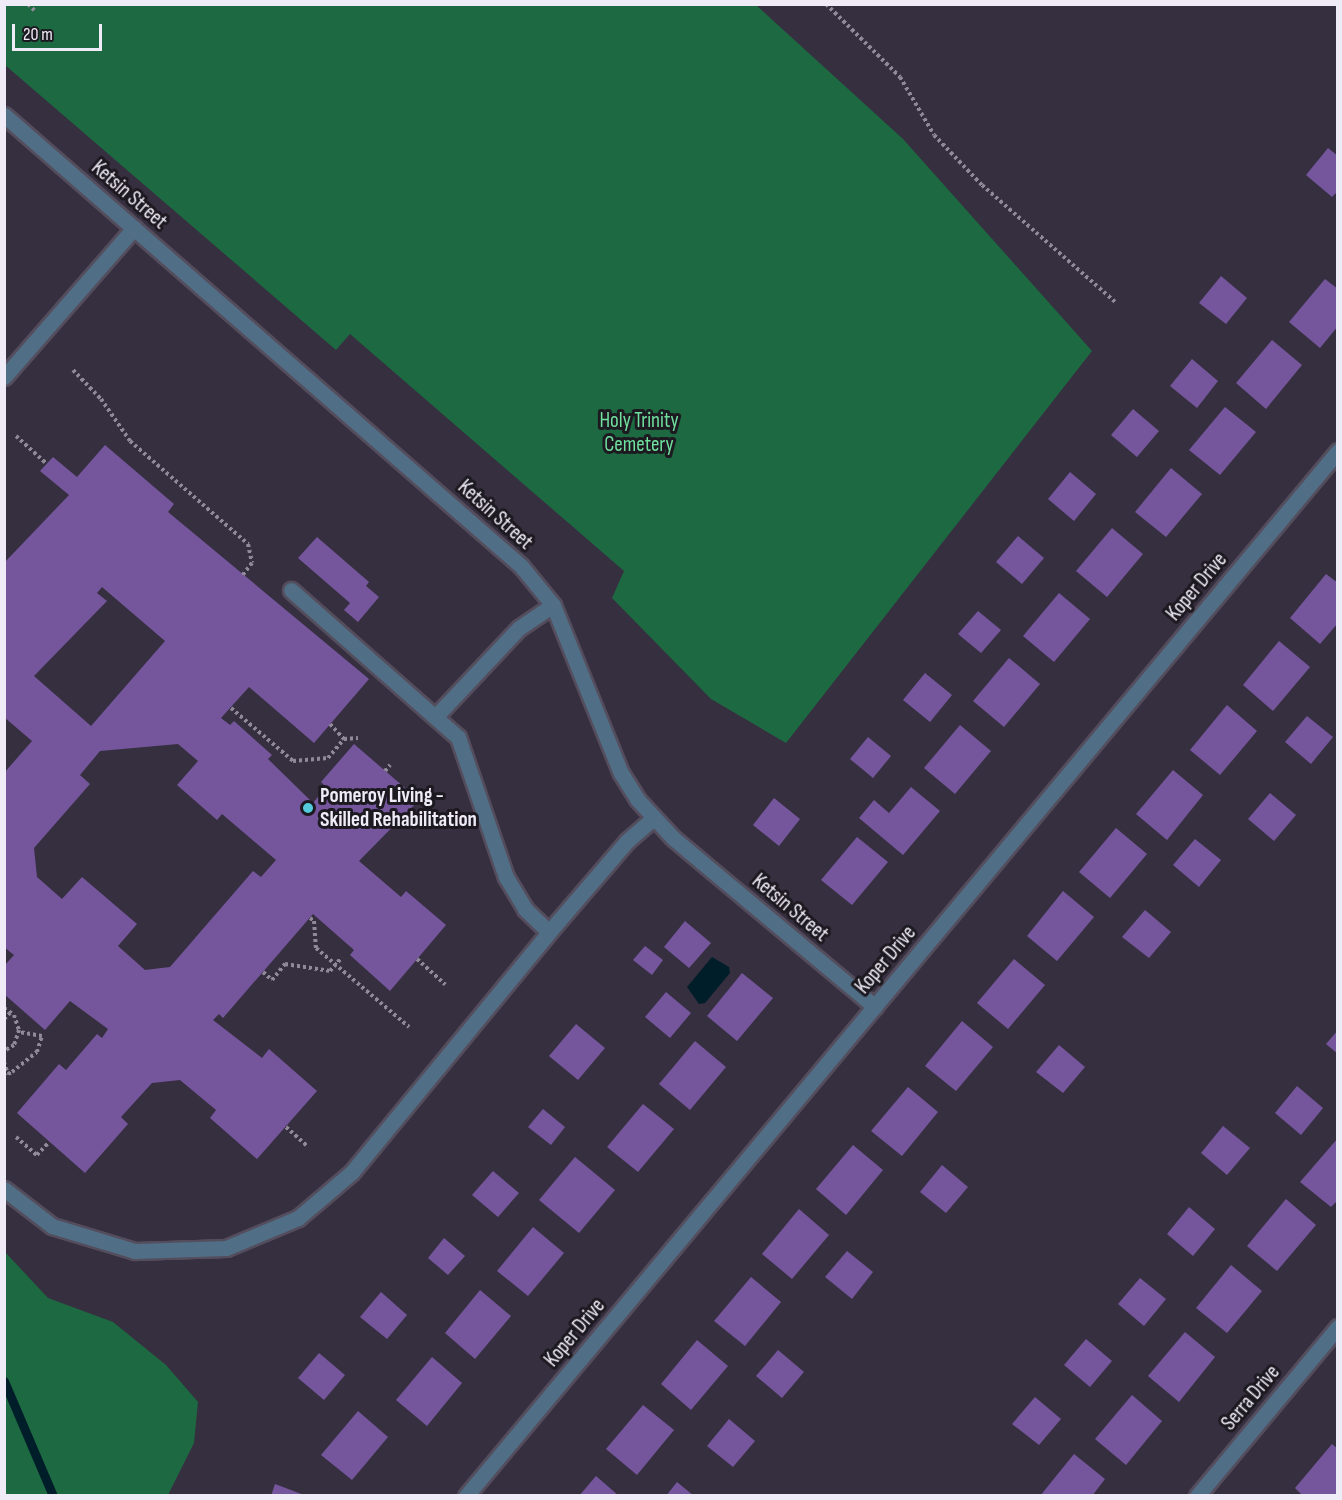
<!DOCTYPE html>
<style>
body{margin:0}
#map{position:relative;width:1342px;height:1500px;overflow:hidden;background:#362f40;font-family:"Sofia Sans Condensed",sans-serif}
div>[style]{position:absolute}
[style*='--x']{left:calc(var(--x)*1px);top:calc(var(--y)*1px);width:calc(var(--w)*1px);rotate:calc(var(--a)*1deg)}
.green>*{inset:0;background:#1d6941}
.water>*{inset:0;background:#001e29}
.stream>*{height:9px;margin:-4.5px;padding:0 4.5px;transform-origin:4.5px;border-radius:4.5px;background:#001e29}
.building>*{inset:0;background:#75569c}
.path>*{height:4px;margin-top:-2px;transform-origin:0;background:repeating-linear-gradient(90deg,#908a98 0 3px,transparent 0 6px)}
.roads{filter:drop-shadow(2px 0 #544d5d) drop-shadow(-2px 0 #544d5d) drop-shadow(0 2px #544d5d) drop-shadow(0 -2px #544d5d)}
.service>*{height:15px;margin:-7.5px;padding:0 7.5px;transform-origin:7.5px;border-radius:7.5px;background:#506e85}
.minor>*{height:15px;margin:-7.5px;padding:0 7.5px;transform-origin:7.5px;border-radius:7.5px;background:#506e85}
.dots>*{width:16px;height:16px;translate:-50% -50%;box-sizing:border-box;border:3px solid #1c1920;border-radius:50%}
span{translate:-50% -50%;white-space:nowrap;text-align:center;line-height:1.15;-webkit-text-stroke:6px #1c1920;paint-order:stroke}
.street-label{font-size:21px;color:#f0ecf7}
.park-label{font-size:21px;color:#6fe09e}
.poi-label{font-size:21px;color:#f0ecf7;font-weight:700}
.left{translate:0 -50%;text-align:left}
.frame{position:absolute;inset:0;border:6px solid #f0ecf7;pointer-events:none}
.scale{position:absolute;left:12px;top:24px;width:90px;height:27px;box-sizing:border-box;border:3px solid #f0ecf7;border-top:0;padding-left:8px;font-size:18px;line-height:21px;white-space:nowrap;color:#f0ecf7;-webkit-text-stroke:4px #1c1920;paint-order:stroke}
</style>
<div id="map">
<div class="green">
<i style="clip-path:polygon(5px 4px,756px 5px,903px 139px,1092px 351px,786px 743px,711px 699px,612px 598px,624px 571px,350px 334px,336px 350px,5px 65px)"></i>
<i style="clip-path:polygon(5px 1252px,48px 1298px,113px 1322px,166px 1365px,198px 1402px,194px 1443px,168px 1495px,5px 1495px)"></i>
</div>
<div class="water">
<i style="clip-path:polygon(712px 957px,729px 967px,730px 973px,705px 1003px,699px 1004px,687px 987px)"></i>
</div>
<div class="stream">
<i style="--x:4;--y:1381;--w:125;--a:66.9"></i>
</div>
<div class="building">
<i style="clip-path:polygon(1328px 148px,1338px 156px,1338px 191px,1332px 197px,1306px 175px)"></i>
<i style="clip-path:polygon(1221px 276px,1247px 298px,1226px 324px,1199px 303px)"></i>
<i style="clip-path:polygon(1325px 279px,1338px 289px,1338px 326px,1320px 348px,1289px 322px)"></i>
<i style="clip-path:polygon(1272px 340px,1302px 365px,1266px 409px,1236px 383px)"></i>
<i style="clip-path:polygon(1192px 359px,1218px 381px,1197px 408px,1170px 386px)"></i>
<i style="clip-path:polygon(1225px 407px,1256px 432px,1220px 475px,1189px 450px)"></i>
<i style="clip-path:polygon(1133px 409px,1159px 431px,1137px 457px,1111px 435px)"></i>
<i style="clip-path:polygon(evenodd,105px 445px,174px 504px,168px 512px,369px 679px,314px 743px,249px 687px,221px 718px,230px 725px,234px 721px,272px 755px,268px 759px,313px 803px,326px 787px,321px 782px,354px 744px,419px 800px,359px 861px,401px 897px,406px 891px,446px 925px,390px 991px,350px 955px,354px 950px,313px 914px,223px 1018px,219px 1014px,213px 1020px,262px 1058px,269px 1049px,317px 1091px,257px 1159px,210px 1118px,216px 1110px,180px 1080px,152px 1083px,121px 1117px,128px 1124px,85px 1173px,17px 1113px,59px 1064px,66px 1070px,97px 1034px,102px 1038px,108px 1029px,70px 1001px,45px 1030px,4px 994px,4px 966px,14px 955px,4px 947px,4px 773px,32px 741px,4px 717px,4px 563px,69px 495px,40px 471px,53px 457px,77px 477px,105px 445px,102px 587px,165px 641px,91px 726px,34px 676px,107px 601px,97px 593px,102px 587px,105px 445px,178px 744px,198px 761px,177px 785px,217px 820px,222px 814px,276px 860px,261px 877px,253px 871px,170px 967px,145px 970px,118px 946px,137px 924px,82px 877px,62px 899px,37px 877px,34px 848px,90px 784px,80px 775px,100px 751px,178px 744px)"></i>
<i style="clip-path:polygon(1171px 468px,1202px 494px,1166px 537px,1135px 512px)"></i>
<i style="clip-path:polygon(1070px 472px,1096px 494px,1074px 521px,1048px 499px)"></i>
<i style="clip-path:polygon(1112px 528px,1143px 554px,1107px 597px,1076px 571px)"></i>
<i style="clip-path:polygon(1018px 536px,1044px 558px,1022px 584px,996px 562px)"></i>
<i style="clip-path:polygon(317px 537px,369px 582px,366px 586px,379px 597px,358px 622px,344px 610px,350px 603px,298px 558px)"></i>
<i style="clip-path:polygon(1326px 574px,1338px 583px,1338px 623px,1320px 644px,1290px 618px)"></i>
<i style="clip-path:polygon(1059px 593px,1090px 619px,1054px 662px,1023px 636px)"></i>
<i style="clip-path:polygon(978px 611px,1001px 630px,981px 653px,958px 634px)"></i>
<i style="clip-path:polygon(1279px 641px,1310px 667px,1273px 711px,1243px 685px)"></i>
<i style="clip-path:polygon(1009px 658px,1040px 684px,1004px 727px,973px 701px)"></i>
<i style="clip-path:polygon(925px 673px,952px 695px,930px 722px,903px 700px)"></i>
<i style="clip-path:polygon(1227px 705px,1257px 731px,1220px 775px,1190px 750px)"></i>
<i style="clip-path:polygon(1307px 716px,1333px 737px,1311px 764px,1285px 742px)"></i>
<i style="clip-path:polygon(960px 725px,991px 751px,955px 794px,924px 768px)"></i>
<i style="clip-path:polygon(868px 737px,891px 756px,873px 778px,850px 759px)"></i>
<i style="clip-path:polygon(1173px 770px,1203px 795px,1167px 840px,1136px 814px)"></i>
<i style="clip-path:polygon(911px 787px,940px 811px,903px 855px,859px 818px,874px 800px,889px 813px)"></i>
<i style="clip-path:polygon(1270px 793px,1296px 815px,1274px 841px,1248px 819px)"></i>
<i style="clip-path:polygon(774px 798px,800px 819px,779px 846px,753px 825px)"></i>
<i style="clip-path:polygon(1116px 828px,1147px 854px,1110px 898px,1079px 872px)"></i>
<i style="clip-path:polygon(857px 837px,888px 862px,852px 905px,821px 880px)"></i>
<i style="clip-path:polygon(1195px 839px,1221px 860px,1199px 887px,1173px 865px)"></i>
<i style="clip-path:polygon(1063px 891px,1094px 917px,1057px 961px,1027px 936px)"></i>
<i style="clip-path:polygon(1145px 910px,1171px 932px,1149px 958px,1122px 937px)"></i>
<i style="clip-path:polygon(685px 921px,711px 943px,689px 968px,664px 947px)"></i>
<i style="clip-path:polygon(645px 946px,663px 960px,652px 975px,633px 960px)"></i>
<i style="clip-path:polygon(1014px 959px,1045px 985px,1008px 1029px,977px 1003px)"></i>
<i style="clip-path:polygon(742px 973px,773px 998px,737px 1041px,707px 1016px)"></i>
<i style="clip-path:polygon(666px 992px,691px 1013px,670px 1038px,645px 1017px)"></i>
<i style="clip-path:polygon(962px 1021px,993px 1047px,956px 1091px,925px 1066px)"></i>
<i style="clip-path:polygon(576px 1024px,605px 1048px,578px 1080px,549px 1056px)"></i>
<i style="clip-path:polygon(1338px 1030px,1338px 1054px,1326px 1044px)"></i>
<i style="clip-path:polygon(695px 1041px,726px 1067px,690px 1110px,659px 1084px)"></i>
<i style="clip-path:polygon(1059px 1045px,1085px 1067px,1063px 1093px,1036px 1072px)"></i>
<i style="clip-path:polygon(1297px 1086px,1323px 1108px,1301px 1135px,1275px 1113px)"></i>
<i style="clip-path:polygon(908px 1087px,938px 1112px,902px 1156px,871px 1131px)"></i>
<i style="clip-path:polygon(643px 1104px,674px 1129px,638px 1172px,607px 1147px)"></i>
<i style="clip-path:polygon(543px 1109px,565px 1127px,551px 1145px,528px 1127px)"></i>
<i style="clip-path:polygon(1223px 1126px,1250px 1148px,1227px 1175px,1201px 1153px)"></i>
<i style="clip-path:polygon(1338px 1138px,1338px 1200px,1331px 1207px,1300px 1182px)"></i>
<i style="clip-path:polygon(853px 1145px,883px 1170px,846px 1215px,816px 1189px)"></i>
<i style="clip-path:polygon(575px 1157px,615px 1190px,579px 1233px,539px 1200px)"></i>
<i style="clip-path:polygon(942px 1165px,968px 1187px,946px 1213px,920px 1192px)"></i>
<i style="clip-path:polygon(493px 1171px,519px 1193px,498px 1217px,472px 1195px)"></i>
<i style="clip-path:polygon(1286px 1199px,1316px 1225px,1277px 1271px,1247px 1246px)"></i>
<i style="clip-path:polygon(1189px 1207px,1215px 1229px,1193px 1256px,1167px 1234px)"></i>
<i style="clip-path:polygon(799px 1209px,829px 1235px,792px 1279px,762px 1254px)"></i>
<i style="clip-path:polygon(533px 1227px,564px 1253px,528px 1296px,497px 1271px)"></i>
<i style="clip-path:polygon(444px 1238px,465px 1256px,448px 1275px,428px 1258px)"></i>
<i style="clip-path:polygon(847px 1251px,873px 1272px,852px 1299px,825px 1277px)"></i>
<i style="clip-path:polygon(1231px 1265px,1262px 1291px,1227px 1333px,1196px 1308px)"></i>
<i style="clip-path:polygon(751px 1277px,781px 1302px,745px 1346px,714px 1321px)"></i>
<i style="clip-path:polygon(1140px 1278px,1166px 1299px,1144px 1326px,1118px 1304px)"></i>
<i style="clip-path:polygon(480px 1290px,511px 1316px,475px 1359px,445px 1333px)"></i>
<i style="clip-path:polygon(381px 1292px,407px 1315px,387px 1339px,360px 1317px)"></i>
<i style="clip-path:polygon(1185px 1332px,1215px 1357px,1179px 1402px,1148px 1376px)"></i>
<i style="clip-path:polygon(1086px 1339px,1112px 1361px,1090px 1387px,1064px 1365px)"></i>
<i style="clip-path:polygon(697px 1340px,728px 1366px,691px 1410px,661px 1384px)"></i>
<i style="clip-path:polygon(778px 1350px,804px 1372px,782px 1398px,756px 1376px)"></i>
<i style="clip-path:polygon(319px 1353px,345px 1375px,324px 1400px,298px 1378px)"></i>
<i style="clip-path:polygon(432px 1357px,462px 1383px,427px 1426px,396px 1400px)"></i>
<i style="clip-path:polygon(1132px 1395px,1162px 1421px,1126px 1465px,1095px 1439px)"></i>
<i style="clip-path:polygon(1035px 1397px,1061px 1419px,1039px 1445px,1012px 1424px)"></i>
<i style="clip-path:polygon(643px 1405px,674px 1430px,637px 1475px,606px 1449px)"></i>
<i style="clip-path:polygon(358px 1411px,388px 1437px,352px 1480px,321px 1455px)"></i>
<i style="clip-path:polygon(729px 1419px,755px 1441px,733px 1467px,707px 1446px)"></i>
<i style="clip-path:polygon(1332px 1444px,1338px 1449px,1338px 1496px,1303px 1496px,1295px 1488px)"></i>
<i style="clip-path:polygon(1074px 1454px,1105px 1479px,1092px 1496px,1040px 1496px)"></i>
<i style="clip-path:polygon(596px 1476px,619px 1496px,579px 1496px)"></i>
<i style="clip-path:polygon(677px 1482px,694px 1496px,666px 1496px)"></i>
<i style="clip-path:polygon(275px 1484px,304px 1495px,304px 1496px,271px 1496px)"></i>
</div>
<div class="path">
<i style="--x:28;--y:4;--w:11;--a:45"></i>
<i style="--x:826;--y:4;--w:104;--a:44.6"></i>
<i style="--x:900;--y:77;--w:67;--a:59.6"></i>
<i style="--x:934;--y:135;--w:69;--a:46.2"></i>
<i style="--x:982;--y:185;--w:177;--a:41.3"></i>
<i style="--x:73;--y:370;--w:40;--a:46"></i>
<i style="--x:101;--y:399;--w:51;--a:55.4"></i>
<i style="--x:130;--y:441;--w:157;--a:41.1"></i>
<i style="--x:248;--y:544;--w:19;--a:78"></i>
<i style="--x:252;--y:563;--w:16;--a:128"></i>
<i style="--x:16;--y:436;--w:42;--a:42.1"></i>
<i style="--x:231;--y:708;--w:82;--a:40.5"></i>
<i style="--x:293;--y:761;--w:35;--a:-5"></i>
<i style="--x:328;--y:758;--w:25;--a:-50"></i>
<i style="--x:344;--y:739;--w:14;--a:-4"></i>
<i style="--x:4;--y:724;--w:5;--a:90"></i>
<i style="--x:330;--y:724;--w:21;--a:47"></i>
<i style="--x:385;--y:771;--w:8;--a:-50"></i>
<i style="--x:310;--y:918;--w:5;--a:37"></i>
<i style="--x:314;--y:921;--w:27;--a:86"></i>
<i style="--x:316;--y:948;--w:122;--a:40.3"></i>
<i style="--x:417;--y:959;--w:38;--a:42"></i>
<i style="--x:263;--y:972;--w:12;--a:42"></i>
<i style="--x:272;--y:980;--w:21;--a:-51"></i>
<i style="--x:285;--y:964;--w:46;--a:8.8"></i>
<i style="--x:330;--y:971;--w:18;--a:-49"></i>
<i style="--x:4;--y:1008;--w:12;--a:35"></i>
<i style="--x:14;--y:1015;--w:16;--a:72"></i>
<i style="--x:19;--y:1030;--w:16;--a:108"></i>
<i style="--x:14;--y:1045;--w:12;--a:149"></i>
<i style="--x:4;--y:1019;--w:10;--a:-45"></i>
<i style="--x:4;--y:1062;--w:13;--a:72"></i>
<i style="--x:8;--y:1074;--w:4;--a:-27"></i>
<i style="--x:12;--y:1072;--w:32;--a:-39"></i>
<i style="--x:37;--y:1052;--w:17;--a:-73"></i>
<i style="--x:42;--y:1036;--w:23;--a:-170"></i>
<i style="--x:286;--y:1127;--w:30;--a:42"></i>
<i style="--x:16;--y:1137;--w:28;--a:41"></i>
<i style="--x:37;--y:1155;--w:18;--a:-47"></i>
</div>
<div class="roads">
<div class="service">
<i style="--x:4;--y:377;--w:198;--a:-48.9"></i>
<i style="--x:291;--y:590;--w:222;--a:41.4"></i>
<i style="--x:458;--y:737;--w:148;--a:71.1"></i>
<i style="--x:506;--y:877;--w:37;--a:59"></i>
<i style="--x:525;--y:909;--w:33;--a:44"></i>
<i style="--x:436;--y:716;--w:121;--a:-46.7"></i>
<i style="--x:519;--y:628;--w:41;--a:-34.1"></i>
<i style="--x:4;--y:1189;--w:61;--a:37.6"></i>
<i style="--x:52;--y:1226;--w:87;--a:16.8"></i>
<i style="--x:135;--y:1251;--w:91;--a:-1.9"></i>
<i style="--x:226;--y:1248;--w:78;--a:-22.6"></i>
<i style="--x:298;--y:1218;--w:71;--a:-40.4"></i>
<i style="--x:352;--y:1172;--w:310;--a:-50.6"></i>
<i style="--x:549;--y:932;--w:120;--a:-49.4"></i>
<i style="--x:627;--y:841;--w:35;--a:-41"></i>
</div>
<div class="minor">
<i style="--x:4;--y:115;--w:686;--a:41.1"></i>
<i style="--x:521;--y:566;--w:50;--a:50.6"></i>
<i style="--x:553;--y:605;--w:181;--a:68"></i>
<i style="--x:621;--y:773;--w:31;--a:58"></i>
<i style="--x:637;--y:799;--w:53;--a:47.3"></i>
<i style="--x:673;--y:838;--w:263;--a:39.9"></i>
<i style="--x:466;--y:1496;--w:1361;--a:-50.16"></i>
<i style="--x:1197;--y:1496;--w:220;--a:-50.2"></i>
</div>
</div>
<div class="dots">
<i style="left:308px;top:808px;background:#54cadd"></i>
</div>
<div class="street-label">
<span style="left:129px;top:195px;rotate:41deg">Ketsin Street</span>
<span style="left:495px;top:515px;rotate:42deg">Ketsin Street</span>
<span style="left:1197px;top:587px;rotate:-50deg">Koper Drive</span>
<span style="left:790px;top:908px;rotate:40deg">Ketsin Street</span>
<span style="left:886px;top:960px;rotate:-50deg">Koper Drive</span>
<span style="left:575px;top:1333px;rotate:-50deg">Koper Drive</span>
<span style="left:1251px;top:1398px;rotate:-50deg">Serra Drive</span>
</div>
<div class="park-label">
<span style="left:639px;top:433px">Holy Trinity<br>Cemetery</span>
</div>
<div class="poi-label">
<span class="left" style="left:320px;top:808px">Pomeroy Living -<br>Skilled Rehabilitation</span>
</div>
<div class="frame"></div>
<div class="scale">20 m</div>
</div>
